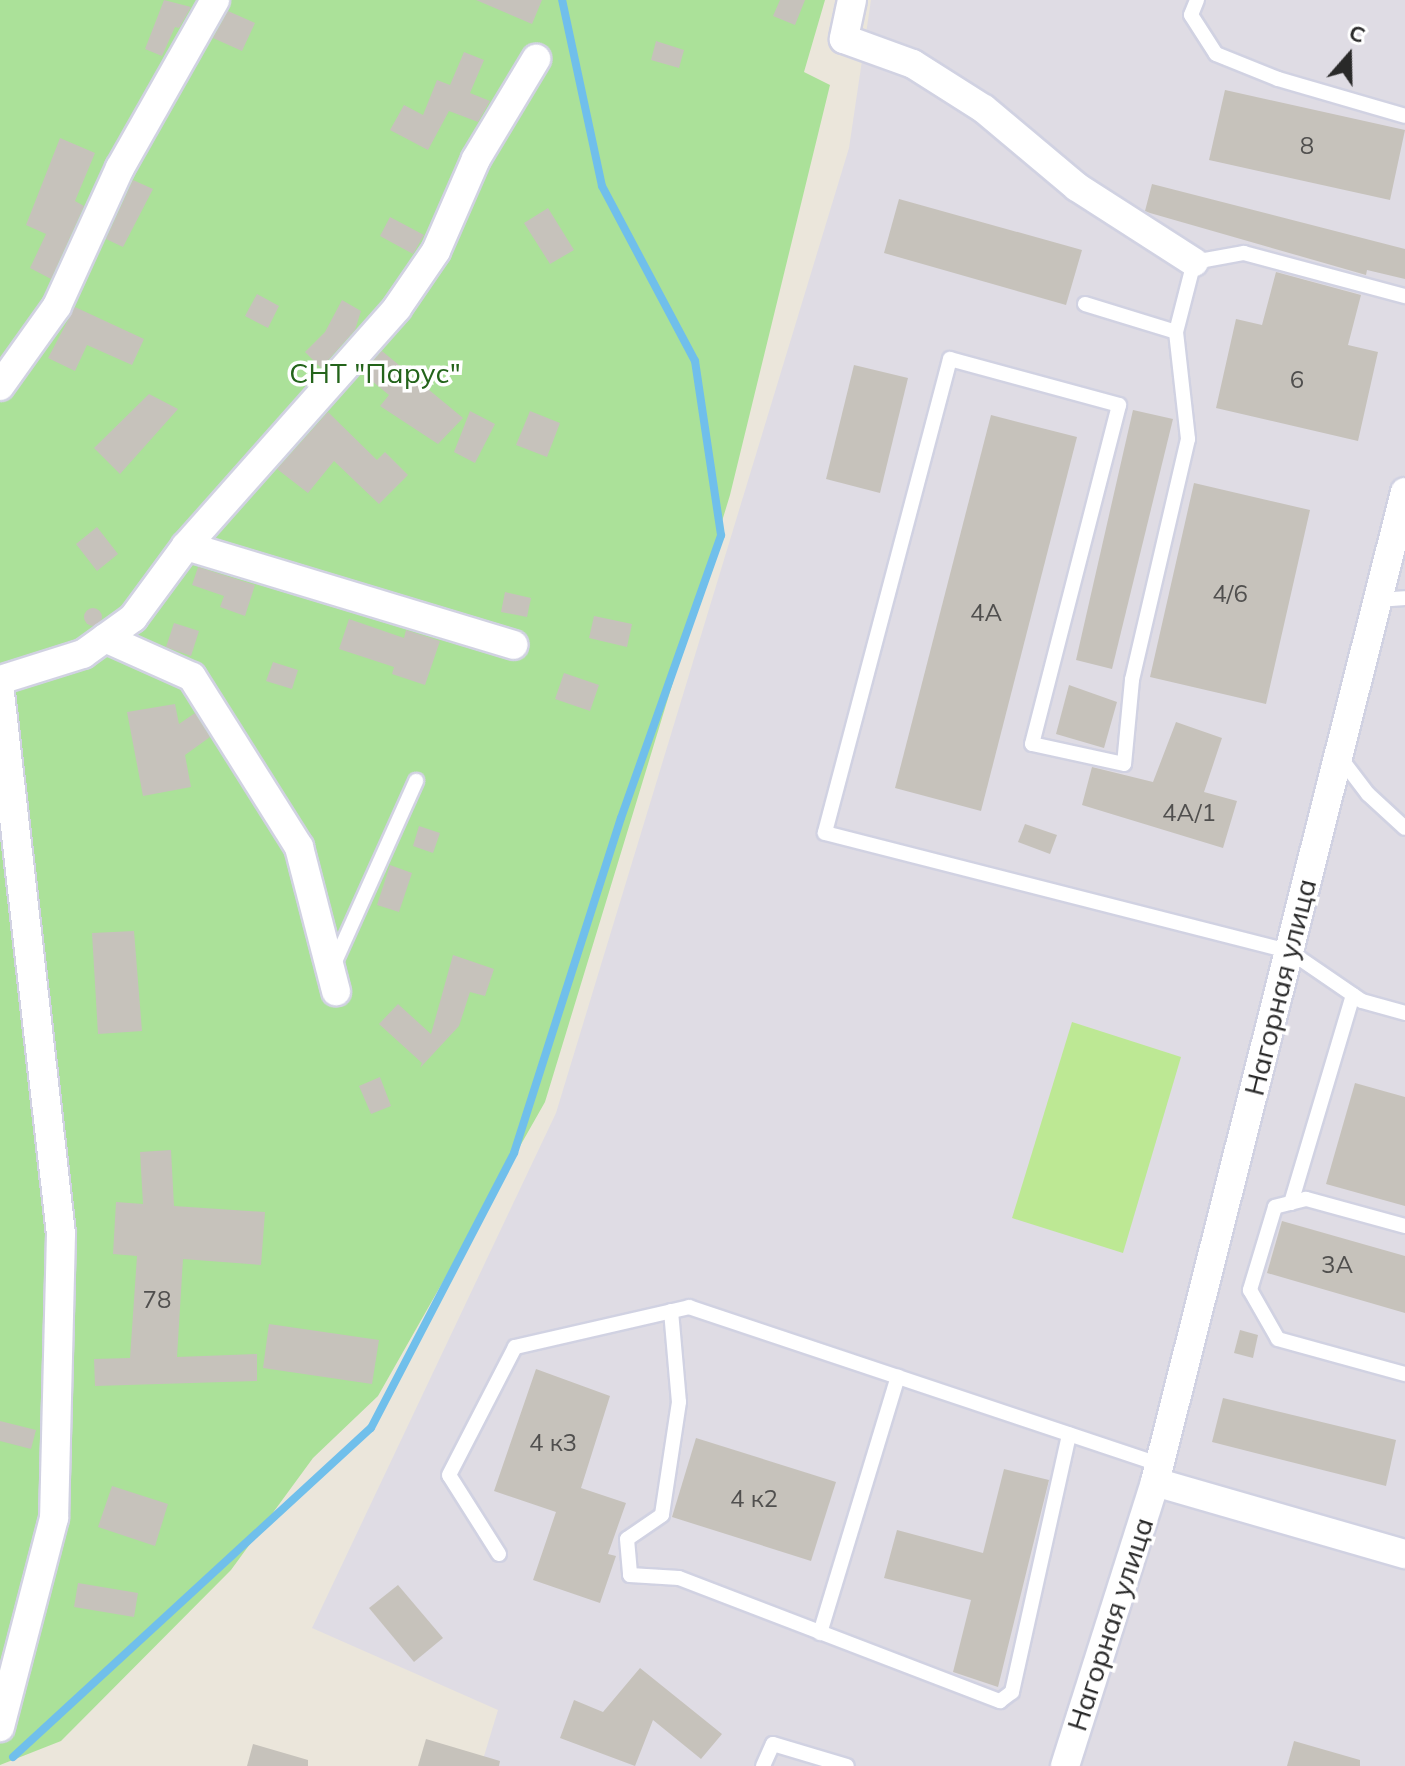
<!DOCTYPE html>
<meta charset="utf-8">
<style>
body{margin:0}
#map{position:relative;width:1405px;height:1766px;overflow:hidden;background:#ebe6db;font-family:Mulish,sans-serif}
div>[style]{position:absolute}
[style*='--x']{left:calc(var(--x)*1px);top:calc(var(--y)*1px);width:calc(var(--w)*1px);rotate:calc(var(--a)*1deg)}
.industrial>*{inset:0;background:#dfdce4}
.green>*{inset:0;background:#abe199}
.pitch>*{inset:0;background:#bde894}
.stream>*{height:8px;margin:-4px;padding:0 4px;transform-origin:4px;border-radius:4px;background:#70bfeb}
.building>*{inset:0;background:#c6c2bb}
.round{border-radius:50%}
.roads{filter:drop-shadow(2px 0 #d1d2e2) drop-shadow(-2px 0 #d1d2e2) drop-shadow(0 2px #d1d2e2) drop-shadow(0 -2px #d1d2e2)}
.lane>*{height:14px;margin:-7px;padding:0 7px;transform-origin:7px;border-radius:7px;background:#fff}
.street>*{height:28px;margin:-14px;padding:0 14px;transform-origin:14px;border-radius:14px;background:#fff}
span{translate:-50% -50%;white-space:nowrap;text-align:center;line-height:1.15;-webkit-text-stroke:7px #fff;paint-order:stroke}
.number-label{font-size:24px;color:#504f4e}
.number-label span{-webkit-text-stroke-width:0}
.park-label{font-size:28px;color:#24641b}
.street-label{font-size:28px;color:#292929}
.north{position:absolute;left:1309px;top:16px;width:80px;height:80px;-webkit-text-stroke:6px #fff;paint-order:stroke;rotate:20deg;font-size:22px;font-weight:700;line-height:32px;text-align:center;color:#292929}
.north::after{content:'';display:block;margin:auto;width:28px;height:36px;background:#292929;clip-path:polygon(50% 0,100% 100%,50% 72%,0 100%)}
</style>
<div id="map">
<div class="industrial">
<i style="clip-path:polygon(871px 0,1405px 0,1405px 1766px,481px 1766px,498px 1710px,312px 1628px,556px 1113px,849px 148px)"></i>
</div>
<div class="green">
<i style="clip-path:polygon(0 0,825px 0,804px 72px,830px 85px,730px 495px,545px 1102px,378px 1396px,313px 1458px,231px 1570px,61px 1741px,0 1765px)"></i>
</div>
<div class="pitch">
<i style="clip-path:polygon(1072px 1022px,1181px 1057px,1123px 1253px,1012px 1218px)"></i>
</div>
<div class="stream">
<i style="--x:13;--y:1757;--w:486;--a:-42.6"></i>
<i style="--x:371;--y:1428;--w:310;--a:-62.5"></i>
<i style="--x:514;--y:1153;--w:352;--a:-72.3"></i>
<i style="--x:621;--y:818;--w:300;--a:-70.5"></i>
<i style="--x:721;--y:535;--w:176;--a:-98.5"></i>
<i style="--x:695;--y:361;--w:198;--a:-118"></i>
<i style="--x:602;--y:186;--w:190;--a:-102.1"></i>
</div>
<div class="building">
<i style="clip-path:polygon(164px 0,191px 7px,179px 28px,175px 27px,162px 56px,145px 49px)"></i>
<i style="clip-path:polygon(476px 0,542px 0,532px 24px)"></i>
<i style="clip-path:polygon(780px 0,805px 0,795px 25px,773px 16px)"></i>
<i style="clip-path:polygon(228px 11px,255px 23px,242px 51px,213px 38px)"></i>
<i style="clip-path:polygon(656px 41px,684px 50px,679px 68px,651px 60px)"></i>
<i style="clip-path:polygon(464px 52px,484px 60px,470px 93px,490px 101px,478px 122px,449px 111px,428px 150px,390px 130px,404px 105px,423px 115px,437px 80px,450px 85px)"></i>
<i style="clip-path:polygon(1225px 90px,1405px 130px,1390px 200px,1209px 160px)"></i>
<i style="clip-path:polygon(60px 138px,95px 153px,75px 201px,84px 206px,51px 279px,30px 268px,46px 234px,26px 225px)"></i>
<i style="clip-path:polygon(133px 180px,153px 189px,123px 247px,106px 239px)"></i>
<i style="clip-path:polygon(1152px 184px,1405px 249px,1405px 279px,1367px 270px,1366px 275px,1150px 213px,1145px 211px)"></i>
<i style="clip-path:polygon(899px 199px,1082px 250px,1066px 305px,884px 253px)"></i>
<i style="clip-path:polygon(548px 208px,574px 250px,550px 264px,524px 223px)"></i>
<i style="clip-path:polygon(390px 217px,424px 235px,413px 254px,380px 236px)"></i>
<i style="clip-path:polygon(1276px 272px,1361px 295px,1348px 345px,1378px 352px,1358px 441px,1216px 408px,1236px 319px,1262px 325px)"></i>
<i style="clip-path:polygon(257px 294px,279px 306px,268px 328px,245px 316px)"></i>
<i style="clip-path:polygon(342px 300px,361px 311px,355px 330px,321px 368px,305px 352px,325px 332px)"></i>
<i style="clip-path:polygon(75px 307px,144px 339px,132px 365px,87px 345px,75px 371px,48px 358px)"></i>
<i style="clip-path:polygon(382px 351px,463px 418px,438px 444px,380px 406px,389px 395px,362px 373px)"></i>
<i style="clip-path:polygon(854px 365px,908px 378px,880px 493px,826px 479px)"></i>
<i style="clip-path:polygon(149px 394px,178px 409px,120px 474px,94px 448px)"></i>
<i style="clip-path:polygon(1133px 410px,1173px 419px,1112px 669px,1076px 660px)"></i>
<i style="clip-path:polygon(470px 411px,495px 424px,475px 463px,454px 452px)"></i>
<i style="clip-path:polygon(530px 411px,560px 423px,547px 457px,516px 445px)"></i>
<i style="clip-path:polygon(328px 412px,377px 460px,385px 452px,408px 475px,379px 504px,334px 461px,308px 493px,277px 469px)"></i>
<i style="clip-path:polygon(991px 415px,1077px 437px,981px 811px,895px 788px)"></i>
<i style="clip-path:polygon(1194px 483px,1310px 510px,1266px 704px,1150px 677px)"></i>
<i style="clip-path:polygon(97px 527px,118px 554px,97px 571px,76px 544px)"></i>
<i style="clip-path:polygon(198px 567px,255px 585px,245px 616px,220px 607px,224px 596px,192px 585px)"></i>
<i style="clip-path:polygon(505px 592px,531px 598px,527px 617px,501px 612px)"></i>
<i class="round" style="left:84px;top:608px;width:18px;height:18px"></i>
<i style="clip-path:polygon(594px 616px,632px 624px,627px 647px,589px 638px)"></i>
<i style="clip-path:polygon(349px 619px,404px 638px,406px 630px,440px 641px,425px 685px,392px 674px,394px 667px,339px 649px)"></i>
<i style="clip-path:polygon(174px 623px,199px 631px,191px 656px,166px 647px)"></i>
<i style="clip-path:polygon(273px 662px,298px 670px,292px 689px,266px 681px)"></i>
<i style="clip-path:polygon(564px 673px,599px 685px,590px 711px,555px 699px)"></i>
<i style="clip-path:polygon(1069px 685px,1117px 702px,1104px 748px,1056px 734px)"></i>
<i style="clip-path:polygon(175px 704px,179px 724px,195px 713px,210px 737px,185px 755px,191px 787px,143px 796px,127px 712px)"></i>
<i style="clip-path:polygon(1176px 722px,1222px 738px,1204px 792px,1237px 801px,1223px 848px,1082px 805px,1092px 767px,1153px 782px)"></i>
<i style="clip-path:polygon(1025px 824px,1057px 835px,1050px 854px,1018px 842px)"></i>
<i style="clip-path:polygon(419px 826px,440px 833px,433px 853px,413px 846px)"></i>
<i style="clip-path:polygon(390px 865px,412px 873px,399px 912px,377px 905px)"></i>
<i style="clip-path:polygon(134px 931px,142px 1031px,98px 1034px,92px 933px)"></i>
<i style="clip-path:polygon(453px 955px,494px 969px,485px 996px,470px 992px,459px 1026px,420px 1068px,422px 1063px,379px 1024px,398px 1004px,431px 1034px)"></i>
<i style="clip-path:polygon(380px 1077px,391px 1106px,371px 1114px,359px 1086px)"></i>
<i style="clip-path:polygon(1355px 1083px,1405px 1097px,1405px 1206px,1326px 1184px)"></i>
<i style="clip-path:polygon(171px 1150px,174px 1206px,265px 1212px,261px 1265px,183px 1259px,177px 1357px,257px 1354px,257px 1381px,95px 1386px,94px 1359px,130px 1358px,137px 1256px,113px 1254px,116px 1202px,143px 1204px,140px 1152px)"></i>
<i style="clip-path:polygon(1282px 1221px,1405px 1256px,1405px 1313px,1267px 1273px)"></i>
<i style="clip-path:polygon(269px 1324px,379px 1340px,372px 1384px,263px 1368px)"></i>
<i style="clip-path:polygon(1240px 1330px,1258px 1335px,1253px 1358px,1234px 1353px)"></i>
<i style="clip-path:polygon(536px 1369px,610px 1396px,581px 1488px,626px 1503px,608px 1554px,616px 1556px,600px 1603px,533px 1580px,556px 1512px,494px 1491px)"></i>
<i style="clip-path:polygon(1223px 1398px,1396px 1440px,1386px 1486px,1212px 1442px)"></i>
<i style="clip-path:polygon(0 1421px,36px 1430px,31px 1449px,0 1441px)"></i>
<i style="clip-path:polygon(696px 1438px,836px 1482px,811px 1561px,672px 1517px)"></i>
<i style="clip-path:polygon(1004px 1469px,1049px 1480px,998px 1687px,953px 1672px,971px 1600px,884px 1578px,897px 1530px,983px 1553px)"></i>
<i style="clip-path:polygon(112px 1486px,168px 1504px,155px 1546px,98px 1527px)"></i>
<i style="clip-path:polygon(78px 1583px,138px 1593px,134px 1617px,74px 1607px)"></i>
<i style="clip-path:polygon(398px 1585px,443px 1638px,414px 1662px,369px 1608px)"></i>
<i style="clip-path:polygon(640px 1668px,722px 1734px,701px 1759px,653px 1720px,635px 1766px,560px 1738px,574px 1700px,603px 1712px)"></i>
<i style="clip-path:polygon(426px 1739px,500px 1761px,499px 1766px,418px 1766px)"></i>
<i style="clip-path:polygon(1294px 1741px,1360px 1760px,1360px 1766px,1287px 1766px)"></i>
<i style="clip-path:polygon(253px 1744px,308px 1760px,308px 1766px,247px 1766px)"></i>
</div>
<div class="roads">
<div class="lane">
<i style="--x:1197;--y:0;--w:16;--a:112"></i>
<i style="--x:1191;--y:15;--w:46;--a:57.3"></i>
<i style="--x:1216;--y:54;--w:67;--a:22"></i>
<i style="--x:1278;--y:79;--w:132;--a:16.2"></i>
<i style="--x:1085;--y:304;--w:95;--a:17.1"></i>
<i style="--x:1176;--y:332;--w:108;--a:83.6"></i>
<i style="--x:1188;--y:439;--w:247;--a:103.1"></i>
<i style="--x:1132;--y:680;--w:84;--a:95.4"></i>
<i style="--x:1124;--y:764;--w:94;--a:-167.7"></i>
<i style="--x:1032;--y:744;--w:350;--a:-75.6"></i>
<i style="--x:1119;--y:405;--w:175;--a:-164.8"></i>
<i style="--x:950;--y:359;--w:490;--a:104.8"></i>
<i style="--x:825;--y:833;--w:479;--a:14.3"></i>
<i style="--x:1289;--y:951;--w:88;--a:34.4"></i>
<i style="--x:1362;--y:1001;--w:45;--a:15.6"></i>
<i style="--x:1176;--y:332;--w:72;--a:-75.6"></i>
<i style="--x:1194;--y:262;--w:51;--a:-10.2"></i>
<i style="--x:1244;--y:253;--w:167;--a:15"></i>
<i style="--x:1378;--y:600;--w:27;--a:-4"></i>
<i style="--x:1339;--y:756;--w:48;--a:52.7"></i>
<i style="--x:1368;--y:794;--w:50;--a:42.6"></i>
<i style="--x:333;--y:966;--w:203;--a:-65.8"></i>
<i style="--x:1291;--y:1203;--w:217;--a:-73.4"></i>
<i style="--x:1405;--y:1226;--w:103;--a:-164.7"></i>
<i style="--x:1306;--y:1199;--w:32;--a:166"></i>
<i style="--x:1275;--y:1207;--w:87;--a:106.8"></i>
<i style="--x:1250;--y:1290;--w:56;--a:60.3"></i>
<i style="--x:1278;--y:1339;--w:132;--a:15.4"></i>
<i style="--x:671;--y:1311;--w:91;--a:85"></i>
<i style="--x:679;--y:1402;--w:114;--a:98.6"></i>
<i style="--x:662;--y:1515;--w:42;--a:145.6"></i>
<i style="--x:627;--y:1539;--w:36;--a:85"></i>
<i style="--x:630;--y:1575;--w:49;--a:3.5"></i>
<i style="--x:679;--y:1578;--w:344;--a:21"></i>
<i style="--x:1000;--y:1701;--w:15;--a:-37"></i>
<i style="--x:1012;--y:1692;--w:264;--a:-77.5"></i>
<i style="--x:499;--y:1554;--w:93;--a:-122.3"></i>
<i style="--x:449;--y:1475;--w:144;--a:-62.7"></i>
<i style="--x:515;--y:1347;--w:179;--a:-12.9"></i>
<i style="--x:689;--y:1307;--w:497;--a:18.5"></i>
<i style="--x:820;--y:1633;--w:268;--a:-73.1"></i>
<i style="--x:763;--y:1766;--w:24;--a:-66"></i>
<i style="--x:773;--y:1744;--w:77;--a:16.6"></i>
</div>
<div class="street">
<i style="--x:852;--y:0;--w:40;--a:102"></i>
<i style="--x:844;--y:39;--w:73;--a:19.9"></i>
<i style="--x:913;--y:64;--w:84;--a:32.4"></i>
<i style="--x:984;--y:109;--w:121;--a:40"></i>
<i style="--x:1077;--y:187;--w:139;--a:32.7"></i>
<i style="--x:0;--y:386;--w:98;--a:-54.5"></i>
<i style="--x:57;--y:306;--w:152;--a:-65.5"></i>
<i style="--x:120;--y:168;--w:193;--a:-60.5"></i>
<i style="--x:186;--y:546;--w:342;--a:16.8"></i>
<i style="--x:105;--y:638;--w:95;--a:24.1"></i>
<i style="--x:192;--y:677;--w:201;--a:57.8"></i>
<i style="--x:299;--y:847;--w:149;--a:75.6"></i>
<i style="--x:0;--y:680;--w:87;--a:-17.4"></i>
<i style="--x:83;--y:654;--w:62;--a:-35.8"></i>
<i style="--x:133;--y:618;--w:89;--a:-53.6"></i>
<i style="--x:186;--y:546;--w:318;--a:-48.4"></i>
<i style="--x:397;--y:308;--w:69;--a:-55.6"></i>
<i style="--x:436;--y:251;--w:100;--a:-66.5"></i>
<i style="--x:476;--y:159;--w:117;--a:-59"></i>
<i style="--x:0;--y:693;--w:544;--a:83.57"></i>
<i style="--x:61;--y:1234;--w:284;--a:91.4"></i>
<i style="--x:54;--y:1518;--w:216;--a:104.5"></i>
<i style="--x:1155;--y:1482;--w:260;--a:16.1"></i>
<i style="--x:1065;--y:1766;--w:298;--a:-72.4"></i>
<i style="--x:1155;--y:1482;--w:1021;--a:-75.83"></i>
</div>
</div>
<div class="number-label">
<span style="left:1307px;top:146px">8</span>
<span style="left:1297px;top:380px">6</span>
<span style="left:1230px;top:594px">4/6</span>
<span style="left:986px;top:613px">4А</span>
<span style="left:1189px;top:813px">4А/1</span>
<span style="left:1337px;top:1265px">3А</span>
<span style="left:157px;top:1300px">78</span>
<span style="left:553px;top:1443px">4 к3</span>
<span style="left:754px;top:1499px">4 к2</span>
</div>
<div class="park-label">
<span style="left:375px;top:373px">СНТ "Парус"</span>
</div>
<div class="street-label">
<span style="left:1280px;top:987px;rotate:-76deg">Нагорная улица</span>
<span style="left:1110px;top:1624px;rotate:-72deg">Нагорная улица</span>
</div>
<div class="north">С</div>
</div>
